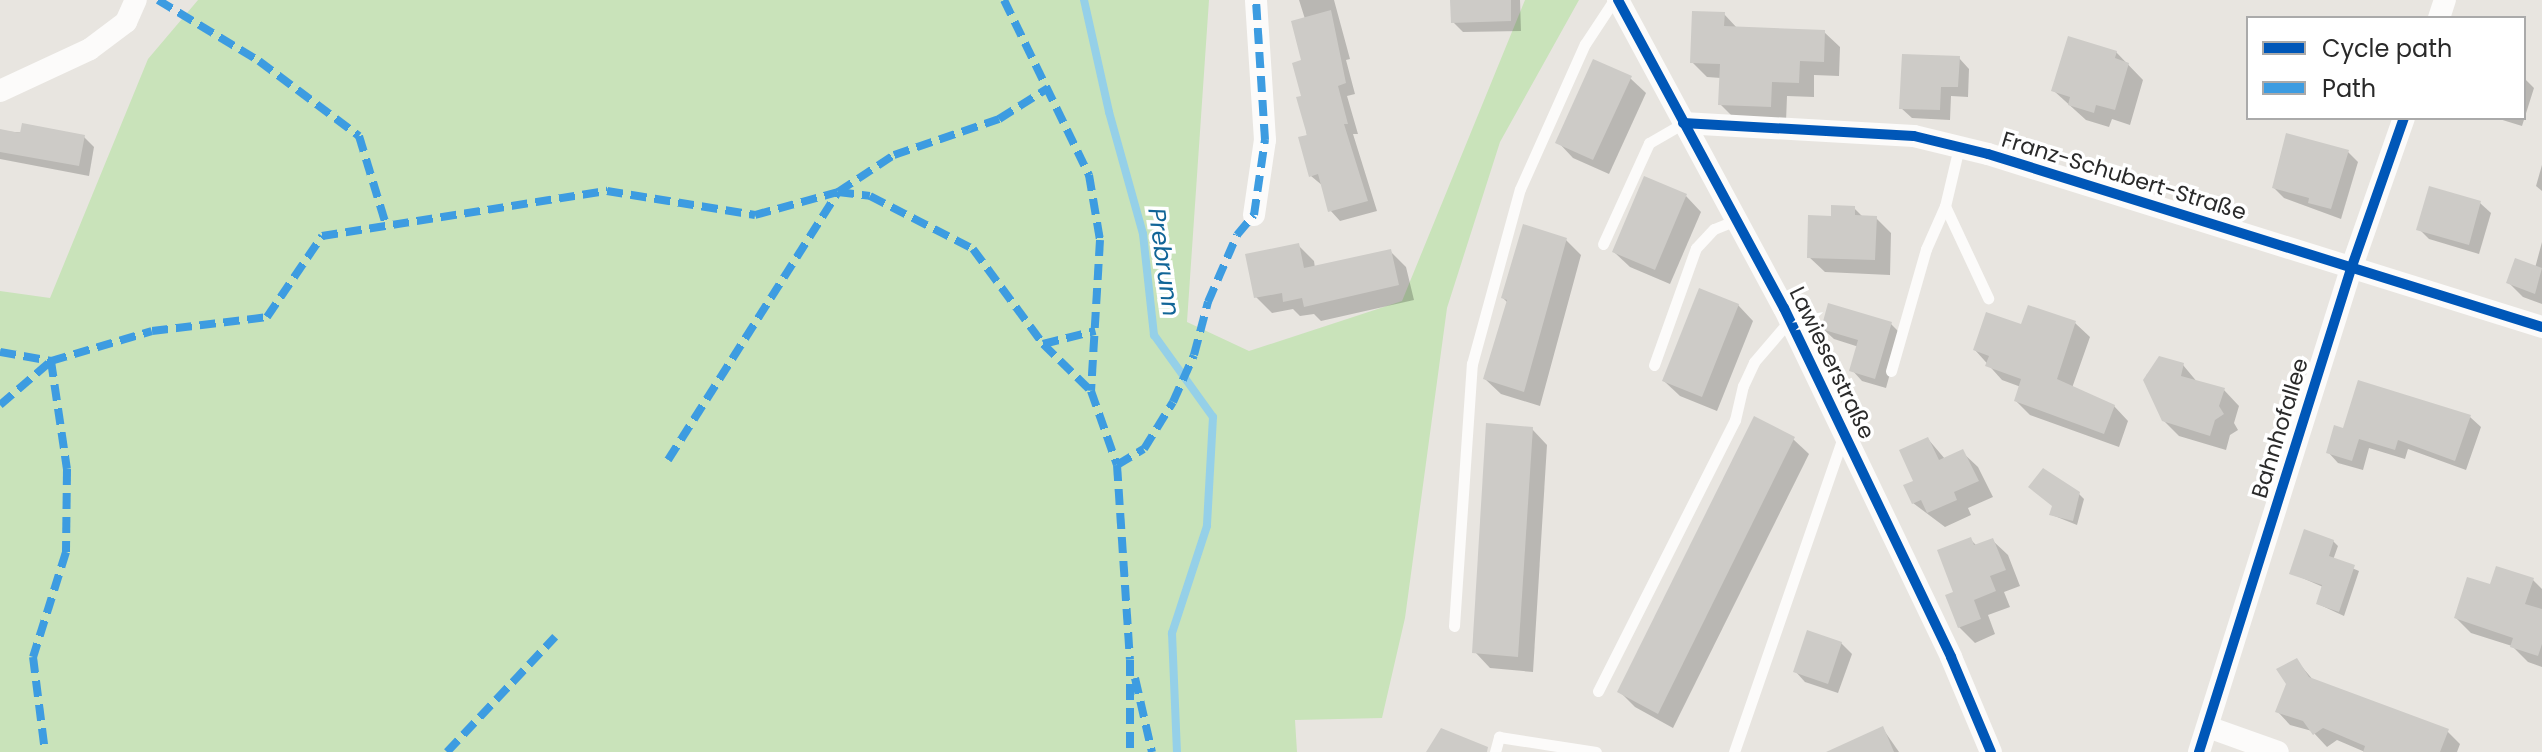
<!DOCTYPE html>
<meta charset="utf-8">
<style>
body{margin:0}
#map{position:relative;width:2542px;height:752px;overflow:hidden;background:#e8e5e0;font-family:Poppins,sans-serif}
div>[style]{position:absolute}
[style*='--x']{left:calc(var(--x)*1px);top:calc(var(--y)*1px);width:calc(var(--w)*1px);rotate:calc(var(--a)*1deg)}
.green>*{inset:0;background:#c9e3ba}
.shadow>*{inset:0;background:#0003}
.stream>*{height:8px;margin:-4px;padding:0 4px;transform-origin:4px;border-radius:4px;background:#95d0e8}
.building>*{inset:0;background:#cdcbc7}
.service>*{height:11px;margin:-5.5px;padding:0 5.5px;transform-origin:5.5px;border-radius:5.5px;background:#fcfbfa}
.minor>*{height:22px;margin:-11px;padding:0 11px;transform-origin:11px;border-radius:11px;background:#fcfbfa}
.quiet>*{height:8px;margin-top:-4px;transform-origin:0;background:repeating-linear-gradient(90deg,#3d9ce1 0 16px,transparent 0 24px)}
.cycleway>*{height:10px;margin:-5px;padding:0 5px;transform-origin:5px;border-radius:5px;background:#0057b8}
span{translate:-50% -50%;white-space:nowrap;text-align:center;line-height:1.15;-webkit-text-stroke:7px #fff;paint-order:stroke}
.street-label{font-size:22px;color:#2a2a2a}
.water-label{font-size:24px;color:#116597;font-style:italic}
.legend{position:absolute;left:2246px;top:16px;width:280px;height:104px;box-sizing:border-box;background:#fff;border:2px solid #aaa;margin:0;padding:10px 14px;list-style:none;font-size:24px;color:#2a2a2a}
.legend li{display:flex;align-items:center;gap:16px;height:40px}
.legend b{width:40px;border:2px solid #aaa}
</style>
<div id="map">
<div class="green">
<i style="clip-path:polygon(198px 0,1209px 0,1187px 322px,1249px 351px,1402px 301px,1525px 0,1579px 0,1500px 142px,1447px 308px,1405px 618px,1382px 718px,1295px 720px,1297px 752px,0 752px,0 291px,50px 298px,148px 59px)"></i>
</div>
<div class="shadow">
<i style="clip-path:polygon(1299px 0,1334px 0,1350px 59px,1346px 60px,1355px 94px,1347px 96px,1358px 134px,1353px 134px,1377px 211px,1340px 221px,1330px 210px,1323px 186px,1311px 176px,1303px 97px,1305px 19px)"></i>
<i style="clip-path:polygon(1453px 0,1520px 0,1521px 31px,1463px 32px,1453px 22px)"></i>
<i style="clip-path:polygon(1724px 14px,1738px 29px,1824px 32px,1840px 47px,1839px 76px,1814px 75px,1814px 97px,1787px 96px,1786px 122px,1736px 120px,1720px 104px,1721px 78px,1707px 77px,1692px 62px)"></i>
<i style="clip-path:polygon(2116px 52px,2143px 80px,2130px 125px,2112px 119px,2109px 127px,2086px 120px,2054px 91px)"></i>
<i style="clip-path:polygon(1959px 58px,1969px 69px,1968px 97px,1951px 96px,1950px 120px,1912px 118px,1901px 108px)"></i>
<i style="clip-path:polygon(1630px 78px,1646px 93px,1609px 174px,1573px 158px,1558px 142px)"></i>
<i style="clip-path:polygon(2524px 78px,2534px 88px,2522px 126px,2496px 118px,2524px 118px)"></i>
<i style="clip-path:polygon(0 131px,84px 137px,94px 147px,89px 176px,0 159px)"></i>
<i style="clip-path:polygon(2348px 152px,2358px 162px,2341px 219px,2284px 198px,2274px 188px)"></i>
<i style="clip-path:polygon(2542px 165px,2542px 191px,2536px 186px)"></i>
<i style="clip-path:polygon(1686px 196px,1701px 212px,1670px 284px,1630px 267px,1614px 252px)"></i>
<i style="clip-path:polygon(2480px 203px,2491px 213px,2479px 254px,2429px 239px,2419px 229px)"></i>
<i style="clip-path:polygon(1854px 208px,1864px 218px,1876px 218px,1891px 233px,1890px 275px,1825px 272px,1809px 257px,1833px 218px)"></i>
<i style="clip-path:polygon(1566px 240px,1581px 255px,1540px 406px,1501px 394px,1485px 379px,1508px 303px,1503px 298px)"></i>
<i style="clip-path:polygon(2542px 242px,2542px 304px,2523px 297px,2508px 282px,2535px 268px)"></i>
<i style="clip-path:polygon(1298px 245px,1314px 261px,1315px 268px,1390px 251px,1406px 267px,1414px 300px,1321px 321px,1314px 314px,1300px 316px,1293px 309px,1272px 313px,1256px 297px)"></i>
<i style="clip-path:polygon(1738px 305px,1753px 321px,1717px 411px,1680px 396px,1664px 381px)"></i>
<i style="clip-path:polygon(2075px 323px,2090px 337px,2072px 388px,2114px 406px,2128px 421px,2119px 447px,2030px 415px,2016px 401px,2021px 387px,2002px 380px,1975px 350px,2023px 326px)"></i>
<i style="clip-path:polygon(1891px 324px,1901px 334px,1886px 388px,1862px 381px,1852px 370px,1859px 347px,1834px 339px,1823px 329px)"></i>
<i style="clip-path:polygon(2183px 365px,2198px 383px,2224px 390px,2239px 406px,2234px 423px,2238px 430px,2230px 435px,2226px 450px,2179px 436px,2163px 420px,2145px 380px,2147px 374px)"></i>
<i style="clip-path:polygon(2470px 417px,2481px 427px,2466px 470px,2408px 449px,2405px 459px,2369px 448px,2363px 470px,2338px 463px,2328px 452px,2345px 430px)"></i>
<i style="clip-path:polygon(1532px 429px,1547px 445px,1533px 672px,1490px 668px,1475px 652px)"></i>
<i style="clip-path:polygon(1793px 439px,1809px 454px,1673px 728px,1635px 707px,1620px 692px)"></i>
<i style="clip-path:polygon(1928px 439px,1945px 459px,1962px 452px,1978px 467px,1993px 497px,1968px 508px,1971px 515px,1945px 527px,1913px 503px)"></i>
<i style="clip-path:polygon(2079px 494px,2084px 499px,2077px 525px,2052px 515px)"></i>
<i style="clip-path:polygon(1971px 540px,1977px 546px,1992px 540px,2008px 555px,2020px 586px,2004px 592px,2010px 607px,1988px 615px,1995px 634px,1975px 643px,1959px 627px,1956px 594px)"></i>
<i style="clip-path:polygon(2333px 541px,2338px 546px,2333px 560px,2359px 571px,2344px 616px,2318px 604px,2323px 587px,2291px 573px)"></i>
<i style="clip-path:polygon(2533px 580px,2542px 589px,2542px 667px,2528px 662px,2512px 646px,2471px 633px,2456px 618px,2491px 587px)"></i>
<i style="clip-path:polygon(1841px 643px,1852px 654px,1838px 693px,1805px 682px,1795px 671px)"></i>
<i style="clip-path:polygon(2297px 661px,2314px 681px,2447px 731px,2460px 744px,2457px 752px,2365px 752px,2337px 740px,2327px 747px,2312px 731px,2290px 725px,2278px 712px)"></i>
<i style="clip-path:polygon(1883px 729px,1899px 752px,1830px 752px)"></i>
</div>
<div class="stream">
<i style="--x:1084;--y:0;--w:115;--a:77.4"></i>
<i style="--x:1109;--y:112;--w:127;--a:74.4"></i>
<i style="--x:1143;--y:234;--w:102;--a:83.8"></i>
<i style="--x:1154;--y:335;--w:101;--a:54.3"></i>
<i style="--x:1213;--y:417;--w:109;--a:93.2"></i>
<i style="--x:1207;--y:526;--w:113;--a:108.1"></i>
<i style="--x:1172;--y:633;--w:119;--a:87.6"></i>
</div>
<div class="building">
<i style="clip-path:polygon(1450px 0,1511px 0,1511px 21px,1451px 23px)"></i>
<i style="clip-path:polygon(1331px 10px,1346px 83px,1338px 86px,1348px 124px,1344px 124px,1368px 201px,1328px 212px,1318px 174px,1309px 177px,1298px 137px,1307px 135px,1296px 97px,1301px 96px,1292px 63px,1301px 60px,1291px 21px)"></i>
<i style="clip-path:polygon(1692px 11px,1725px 12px,1724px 26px,1825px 30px,1824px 62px,1800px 61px,1799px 83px,1772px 82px,1771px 107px,1718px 105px,1720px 64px,1690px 63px)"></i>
<i style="clip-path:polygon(2068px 36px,2117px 51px,2115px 58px,2129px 63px,2115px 110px,2096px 105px,2094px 113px,2068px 105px,2070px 97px,2051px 91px)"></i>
<i style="clip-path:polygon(1902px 54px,1960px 56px,1958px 87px,1941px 87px,1940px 110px,1899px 109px)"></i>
<i style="clip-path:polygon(1593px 59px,1632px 76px,1593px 160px,1555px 143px)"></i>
<i style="clip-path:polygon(22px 123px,85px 135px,79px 166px,0 152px,0 129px,20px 133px)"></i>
<i style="clip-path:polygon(2286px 133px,2349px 150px,2331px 209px,2308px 203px,2309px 198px,2272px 188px)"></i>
<i style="clip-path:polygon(1644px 176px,1687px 194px,1655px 270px,1612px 252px)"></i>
<i style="clip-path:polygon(2429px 186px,2481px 201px,2469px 245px,2416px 230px)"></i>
<i style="clip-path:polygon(1831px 205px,1855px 206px,1855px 215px,1877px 216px,1875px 260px,1807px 258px,1808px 215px,1831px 216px)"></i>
<i style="clip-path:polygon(1523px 224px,1567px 238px,1524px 392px,1483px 379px,1507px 300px,1501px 298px)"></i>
<i style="clip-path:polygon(1299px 243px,1304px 268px,1391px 249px,1399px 285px,1304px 307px,1302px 298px,1283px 302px,1282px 293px,1254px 298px,1245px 254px)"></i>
<i style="clip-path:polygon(2515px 258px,2542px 268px,2535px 294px,2506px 283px)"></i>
<i style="clip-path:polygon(1699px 288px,1739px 304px,1702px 397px,1662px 381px)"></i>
<i style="clip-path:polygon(1828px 303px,1892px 322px,1875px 379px,1849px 371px,1858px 340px,1821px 329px)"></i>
<i style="clip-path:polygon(2028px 305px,2076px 321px,2057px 379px,2115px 405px,2104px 434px,2014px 401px,2021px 379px,1985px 366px,1989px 356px,1973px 350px,1986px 312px,2021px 324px)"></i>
<i style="clip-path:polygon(2159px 356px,2184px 363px,2181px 376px,2225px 388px,2219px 406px,2224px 414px,2215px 420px,2210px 436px,2162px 421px,2143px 380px)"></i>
<i style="clip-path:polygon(2358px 380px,2471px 415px,2455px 461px,2398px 440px,2395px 450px,2359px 439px,2352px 461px,2326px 453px,2334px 425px,2343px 428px)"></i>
<i style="clip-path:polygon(1754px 416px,1795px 437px,1658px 714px,1617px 692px)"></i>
<i style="clip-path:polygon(1486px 423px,1533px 427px,1518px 657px,1472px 653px)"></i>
<i style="clip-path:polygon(1928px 437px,1939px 460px,1963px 449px,1979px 481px,1954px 492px,1957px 500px,1927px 513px,1921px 500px,1912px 504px,1903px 485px,1913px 481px,1899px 450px)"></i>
<i style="clip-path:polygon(2043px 468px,2080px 492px,2073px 521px,2049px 515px,2052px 506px,2028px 487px)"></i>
<i style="clip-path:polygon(2304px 529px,2334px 540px,2329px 556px,2355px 565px,2339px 612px,2316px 604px,2322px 585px,2289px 574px)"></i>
<i style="clip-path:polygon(1971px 537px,1974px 545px,1993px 538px,2006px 570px,1990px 576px,1996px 591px,1974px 600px,1981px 619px,1958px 628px,1945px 595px,1953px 592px,1937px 550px)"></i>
<i style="clip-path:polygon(2496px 566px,2534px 578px,2525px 604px,2542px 609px,2542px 644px,2538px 656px,2510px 647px,2513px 638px,2454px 618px,2467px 577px,2490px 584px)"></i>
<i style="clip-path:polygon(1807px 630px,1842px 642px,1828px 684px,1793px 672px)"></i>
<i style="clip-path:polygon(2297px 658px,2309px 677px,2449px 729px,2440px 752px,2363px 752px,2365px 746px,2323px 728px,2313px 735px,2303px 721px,2275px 712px,2286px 684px,2276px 669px)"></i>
<i style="clip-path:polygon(1883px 726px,1894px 752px,1826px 752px)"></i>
<i style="clip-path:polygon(1441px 728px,1488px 747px,1487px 752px,1426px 752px)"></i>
</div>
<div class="service">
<i style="--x:1959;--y:147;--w:61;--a:103.3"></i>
<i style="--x:1945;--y:206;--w:102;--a:64.9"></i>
<i style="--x:1603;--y:244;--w:111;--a:-65.5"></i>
<i style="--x:1649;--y:143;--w:39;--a:-30"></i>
<i style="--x:1654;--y:365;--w:124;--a:-70.3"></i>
<i style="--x:1696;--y:248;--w:26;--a:-47"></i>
<i style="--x:1714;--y:229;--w:24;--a:-22"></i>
<i style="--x:1891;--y:371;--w:127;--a:-74"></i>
<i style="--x:1926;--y:249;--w:47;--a:-66.2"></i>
<i style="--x:1454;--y:626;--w:263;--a:-86.1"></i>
<i style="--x:1472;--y:364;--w:181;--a:-74.7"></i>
<i style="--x:1520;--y:189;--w:159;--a:-65.9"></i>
<i style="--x:1585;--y:44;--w:53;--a:-56.6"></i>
<i style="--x:1598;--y:691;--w:304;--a:-63.2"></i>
<i style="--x:1735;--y:420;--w:35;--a:-77"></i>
<i style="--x:1743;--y:386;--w:26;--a:-65"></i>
<i style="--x:1754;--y:362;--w:55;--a:-49.4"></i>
<i style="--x:1495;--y:752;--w:16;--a:-75"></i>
<i style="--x:1499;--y:737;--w:98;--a:8.8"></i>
<i style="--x:1734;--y:752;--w:336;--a:-70.9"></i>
</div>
<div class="minor">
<i style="--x:1618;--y:0;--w:350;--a:61.7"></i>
<i style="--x:1784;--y:308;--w:387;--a:64.4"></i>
<i style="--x:1951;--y:657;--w:103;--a:67.2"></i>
<i style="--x:2439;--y:18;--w:19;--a:-72"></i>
<i style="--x:0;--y:91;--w:99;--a:-25"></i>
<i style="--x:90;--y:49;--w:45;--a:-36.9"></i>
<i style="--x:126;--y:22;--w:24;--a:-66"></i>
<i style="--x:1683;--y:123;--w:231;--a:3.2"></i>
<i style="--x:1914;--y:136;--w:76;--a:13.7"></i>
<i style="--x:1988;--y:154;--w:580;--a:17.34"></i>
<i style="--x:1254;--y:215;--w:76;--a:-81.7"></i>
<i style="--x:1265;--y:140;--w:140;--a:-93.7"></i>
<i style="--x:2208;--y:727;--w:74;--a:19.7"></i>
<i style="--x:2199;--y:752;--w:506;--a:-72.53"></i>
<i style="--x:2351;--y:269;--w:160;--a:-70.7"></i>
</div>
<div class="quiet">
<i style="--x:158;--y:0;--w:118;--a:31.1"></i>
<i style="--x:259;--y:61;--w:125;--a:36.9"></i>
<i style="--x:359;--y:136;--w:93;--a:73.1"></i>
<i style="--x:1004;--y:0;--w:195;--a:64.1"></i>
<i style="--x:1089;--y:175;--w:66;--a:80.4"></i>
<i style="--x:1100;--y:240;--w:151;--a:93.4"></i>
<i style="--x:1091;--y:391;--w:78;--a:70.6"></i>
<i style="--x:1117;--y:465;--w:195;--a:86.2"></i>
<i style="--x:1130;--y:660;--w:92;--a:90"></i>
<i style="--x:838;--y:192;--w:32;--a:7"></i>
<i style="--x:870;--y:196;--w:116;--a:27.2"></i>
<i style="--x:973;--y:249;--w:118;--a:53.6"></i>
<i style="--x:1043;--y:344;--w:67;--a:44.4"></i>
<i style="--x:1043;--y:344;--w:54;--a:-14"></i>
<i style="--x:0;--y:352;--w:52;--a:10"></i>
<i style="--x:51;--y:361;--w:109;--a:81.6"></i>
<i style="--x:67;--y:469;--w:83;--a:90.7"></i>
<i style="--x:66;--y:552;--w:110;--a:107.4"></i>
<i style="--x:33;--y:657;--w:96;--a:82.8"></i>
<i style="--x:0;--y:405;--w:67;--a:-40.8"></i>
<i style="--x:51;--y:361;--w:105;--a:-16.5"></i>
<i style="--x:152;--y:331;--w:116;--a:-6.9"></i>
<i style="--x:267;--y:317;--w:98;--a:-55.8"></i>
<i style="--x:322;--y:236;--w:289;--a:-9"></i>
<i style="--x:607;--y:191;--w:150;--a:9.2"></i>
<i style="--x:755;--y:215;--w:86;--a:-15.5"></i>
<i style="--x:838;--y:192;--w:67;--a:-33.5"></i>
<i style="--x:894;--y:155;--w:111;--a:-18.9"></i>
<i style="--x:999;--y:119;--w:58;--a:-32.3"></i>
<i style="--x:668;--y:460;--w:317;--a:-57.6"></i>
<i style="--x:1117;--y:465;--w:31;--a:-31"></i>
<i style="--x:1144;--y:449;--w:55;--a:-58.3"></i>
<i style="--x:1173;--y:402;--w:51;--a:-65.9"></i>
<i style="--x:1194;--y:355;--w:55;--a:-75.2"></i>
<i style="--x:1208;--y:302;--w:73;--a:-66.6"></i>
<i style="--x:1237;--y:235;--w:26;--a:-50"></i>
<i style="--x:1254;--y:215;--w:76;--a:-81.7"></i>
<i style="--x:1265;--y:140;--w:140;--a:-93.7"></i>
<i style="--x:1135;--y:678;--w:76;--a:77.1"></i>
<i style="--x:447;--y:752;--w:158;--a:-46.8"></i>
</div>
<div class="cycleway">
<i style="--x:1618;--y:0;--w:350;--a:61.7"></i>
<i style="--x:1784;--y:308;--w:387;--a:64.4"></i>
<i style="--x:1951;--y:657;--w:103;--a:67.2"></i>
<i style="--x:1683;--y:123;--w:231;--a:3.2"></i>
<i style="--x:1914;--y:136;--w:76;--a:13.7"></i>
<i style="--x:1988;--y:154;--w:580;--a:17.34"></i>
<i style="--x:2199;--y:752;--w:506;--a:-72.53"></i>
<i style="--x:2351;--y:269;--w:160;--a:-70.7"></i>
</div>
<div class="street-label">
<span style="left:2124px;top:176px;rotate:17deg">Franz-Schubert-Straße</span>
<span style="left:1832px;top:363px;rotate:64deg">Lawieserstraße</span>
<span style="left:2280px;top:428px;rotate:-73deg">Bahnhofallee</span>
</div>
<div class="water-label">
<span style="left:1164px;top:262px;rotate:82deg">Prebrunn</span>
</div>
<ul class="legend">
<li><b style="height:10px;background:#0057b8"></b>Cycle path</li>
<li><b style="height:10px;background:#3d9ce1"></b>Path</li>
</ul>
</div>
